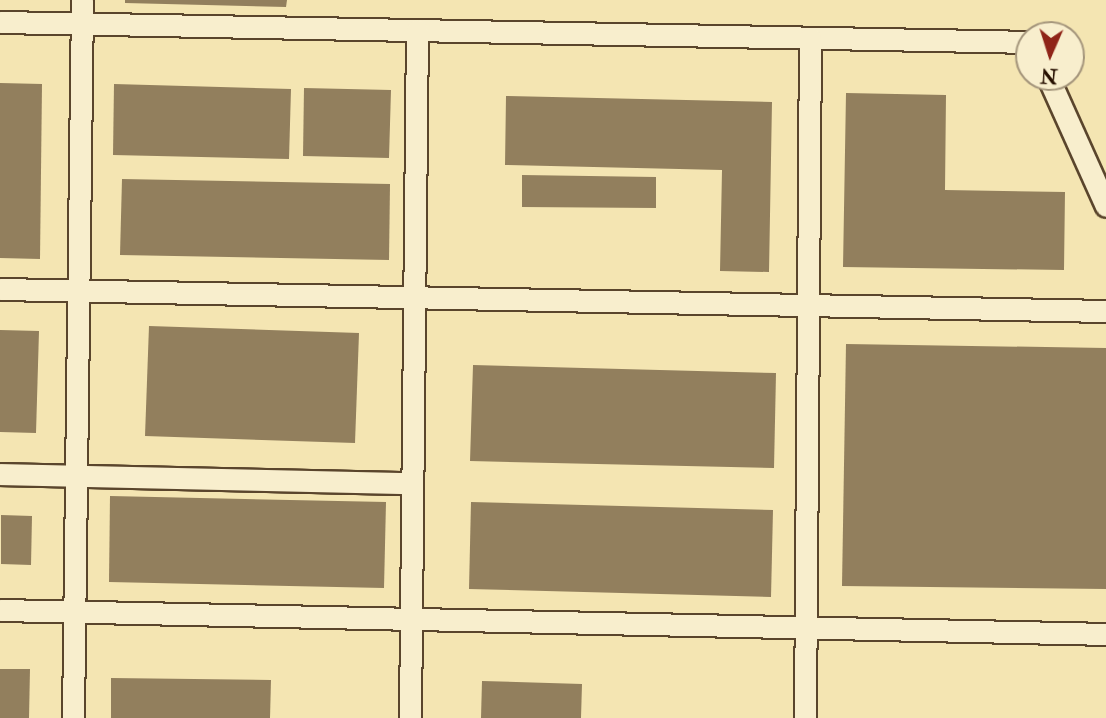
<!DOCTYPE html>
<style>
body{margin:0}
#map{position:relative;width:1106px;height:718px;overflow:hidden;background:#f4e5b2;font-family:"IM FELL Double Pica",serif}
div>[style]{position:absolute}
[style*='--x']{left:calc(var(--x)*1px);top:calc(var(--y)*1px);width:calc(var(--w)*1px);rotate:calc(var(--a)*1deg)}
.building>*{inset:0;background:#927f5d}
.roads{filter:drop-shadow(2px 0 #5a452c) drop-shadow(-2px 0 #5a452c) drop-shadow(0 2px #5a452c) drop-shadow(0 -2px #5a452c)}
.minor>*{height:21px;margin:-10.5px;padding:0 10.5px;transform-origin:10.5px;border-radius:10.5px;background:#f8eecd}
span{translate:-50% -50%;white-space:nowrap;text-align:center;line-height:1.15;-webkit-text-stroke:6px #f8eecd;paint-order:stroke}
.north{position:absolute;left:1015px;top:21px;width:70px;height:70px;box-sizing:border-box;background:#f8eecd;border:2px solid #a4957b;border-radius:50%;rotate:183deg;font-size:19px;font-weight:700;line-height:28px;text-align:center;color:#271000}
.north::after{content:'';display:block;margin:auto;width:24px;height:32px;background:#8f2418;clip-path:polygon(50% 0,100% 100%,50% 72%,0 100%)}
</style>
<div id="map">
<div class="building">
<i style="clip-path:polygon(125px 0,287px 0,286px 7px,125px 3px)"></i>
<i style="clip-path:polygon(0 83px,42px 84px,40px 259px,0 258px)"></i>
<i style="clip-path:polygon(114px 84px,291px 89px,289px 159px,113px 155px)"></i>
<i style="clip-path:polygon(304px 88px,391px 90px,389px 158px,303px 156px)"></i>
<i style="clip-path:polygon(846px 93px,946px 95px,945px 190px,1065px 192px,1064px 270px,843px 267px)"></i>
<i style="clip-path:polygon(506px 96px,772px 102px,769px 272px,720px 271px,722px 170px,505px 165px)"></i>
<i style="clip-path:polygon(522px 175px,656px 177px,656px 208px,522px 207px)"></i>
<i style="clip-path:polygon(122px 179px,390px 184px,389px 260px,120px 255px)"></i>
<i style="clip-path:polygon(149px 326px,359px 333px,355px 443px,145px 436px)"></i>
<i style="clip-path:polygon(0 330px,39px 331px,36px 433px,0 432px)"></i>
<i style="clip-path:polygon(846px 344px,1106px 348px,1106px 589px,842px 586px)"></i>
<i style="clip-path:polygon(473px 365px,776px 373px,774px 468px,470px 461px)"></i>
<i style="clip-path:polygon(110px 496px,386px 502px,384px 588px,109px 582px)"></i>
<i style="clip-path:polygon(471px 502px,773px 510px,771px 597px,469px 589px)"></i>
<i style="clip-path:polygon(1px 515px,32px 516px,31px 565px,1px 564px)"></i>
<i style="clip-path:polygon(0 669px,30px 669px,29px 718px,0 718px)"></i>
<i style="clip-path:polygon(111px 678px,271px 680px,270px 718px,111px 718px)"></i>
<i style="clip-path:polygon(482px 681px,582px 684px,581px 718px,481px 718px)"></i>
</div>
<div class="roads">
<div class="minor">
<i style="--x:0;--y:22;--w:1029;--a:1.11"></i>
<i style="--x:1048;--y:77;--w:141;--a:65.8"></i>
<i style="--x:0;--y:289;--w:1106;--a:1.14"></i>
<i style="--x:0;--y:474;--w:412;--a:1.3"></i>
<i style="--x:0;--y:610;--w:1106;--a:1.24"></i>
<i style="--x:73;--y:718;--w:718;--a:-89.28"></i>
<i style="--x:410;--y:718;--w:688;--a:-89.42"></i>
<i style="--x:805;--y:718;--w:680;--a:-89.58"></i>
</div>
</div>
<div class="north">N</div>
</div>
